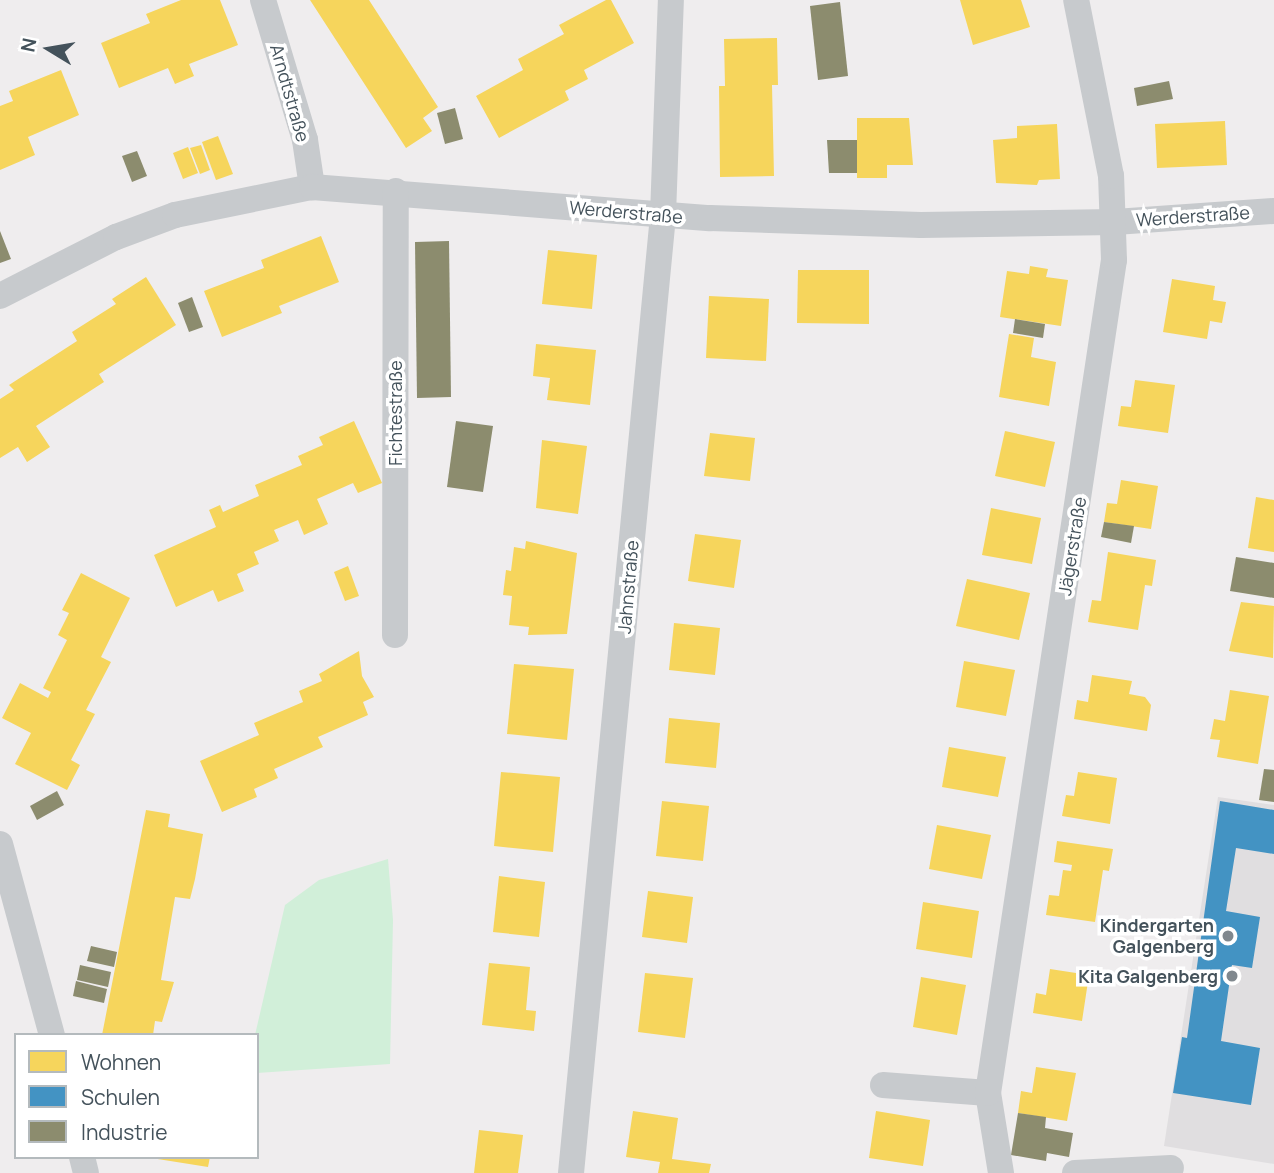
<!DOCTYPE html>
<meta charset="utf-8">
<style>
body{margin:0}
#map{position:relative;width:1274px;height:1173px;overflow:hidden;background:#efedee;font-family:Manrope,sans-serif}
div>[style]{position:absolute}
[style*='--x']{left:calc(var(--x)*1px);top:calc(var(--y)*1px);width:calc(var(--w)*1px);rotate:calc(var(--a)*1deg)}
.education>*{inset:0;background:#e0dee0}
.green>*{inset:0;background:#d1efd9}
.homes>*{inset:0;background:#f6d55c}
.schools>*{inset:0;background:#4393c3}
.industry>*{inset:0;background:#8c8c6e}
.minor>*{height:26px;margin:-13px;padding:0 13px;transform-origin:13px;border-radius:13px;background:#c7cacd}
.dots>*{width:19px;height:19px;translate:-50% -50%;box-sizing:border-box;border:4px solid #fff;border-radius:50%}
span{translate:-50% -50%;white-space:nowrap;text-align:center;line-height:1.15;-webkit-text-stroke:7px #fff;paint-order:stroke}
.street-label{font-size:18px;color:#44525b}
.poi-label{font-size:18px;color:#44525b;font-weight:700}
.right{translate:-100% -50%;text-align:right}
.legend{position:absolute;left:14px;top:1033px;width:245px;height:126px;box-sizing:border-box;background:#fff;border:2px solid #b4babd;margin:0;padding:9px 12px;list-style:none;font-size:21px;color:#44525b}
.legend li{display:flex;align-items:center;gap:14px;height:35px}
.legend b{width:35px;border:2px solid #b4babd}
.north{position:absolute;left:14px;top:14px;width:70px;height:70px;-webkit-text-stroke:5px #fff;paint-order:stroke;rotate:281deg;font-size:19px;font-weight:700;line-height:28px;text-align:center;color:#44525b}
.north::after{content:'';display:block;margin:auto;width:24px;height:32px;background:#44525b;clip-path:polygon(50% 0,100% 100%,50% 72%,0 100%)}
</style>
<div id="map">
<div class="education">
<i style="clip-path:polygon(1218px 797px,1274px 805px,1274px 1164px,1164px 1146px)"></i>
</div>
<div class="green">
<i style="clip-path:polygon(388px 859px,393px 920px,390px 1064px,257px 1073px,255px 1035px,285px 905px,319px 880px)"></i>
</div>
<div class="homes">
<i style="clip-path:polygon(181px 0,220px 0,238px 45px,189px 64px,194px 76px,175px 84px,168px 68px,119px 88px,101px 43px,150px 23px,146px 14px)"></i>
<i style="clip-path:polygon(310px 0,369px 0,438px 107px,423px 118px,432px 131px,406px 148px)"></i>
<i style="clip-path:polygon(606px 0,611px 0,634px 43px,584px 70px,588px 79px,565px 91px,569px 100px,499px 138px,476px 96px,523px 70px,518px 59px,564px 34px,559px 25px)"></i>
<i style="clip-path:polygon(960px 0,1021px 0,1030px 27px,973px 45px)"></i>
<i style="clip-path:polygon(777px 38px,778px 85px,772px 85px,774px 176px,720px 177px,719px 86px,725px 86px,724px 39px)"></i>
<i style="clip-path:polygon(61px 70px,79px 115px,28px 137px,35px 155px,0 170px,0 106px,13px 101px,9px 91px)"></i>
<i style="clip-path:polygon(857px 118px,909px 118px,913px 165px,887px 165px,887px 178px,857px 178px)"></i>
<i style="clip-path:polygon(1225px 121px,1227px 165px,1157px 168px,1155px 124px)"></i>
<i style="clip-path:polygon(1057px 124px,1060px 179px,1039px 180px,1037px 185px,996px 183px,993px 140px,1017px 138px,1017px 126px)"></i>
<i style="clip-path:polygon(218px 136px,233px 174px,216px 180px,202px 142px)"></i>
<i style="clip-path:polygon(201px 145px,210px 170px,200px 174px,190px 148px)"></i>
<i style="clip-path:polygon(188px 147px,198px 173px,183px 179px,173px 153px)"></i>
<i style="clip-path:polygon(321px 236px,339px 282px,279px 306px,282px 313px,222px 337px,204px 291px,264px 268px,261px 260px)"></i>
<i style="clip-path:polygon(548px 250px,597px 255px,592px 309px,542px 304px)"></i>
<i style="clip-path:polygon(1030px 266px,1048px 269px,1046px 277px,1068px 280px,1061px 326px,1000px 317px,1007px 271px,1029px 274px)"></i>
<i style="clip-path:polygon(798px 270px,869px 270px,869px 324px,797px 323px)"></i>
<i style="clip-path:polygon(146px 277px,176px 325px,99px 374px,104px 382px,36px 426px,50px 447px,27px 462px,18px 447px,0 458px,0 399px,14px 390px,9px 385px,77px 341px,72px 332px,116px 304px,112px 299px)"></i>
<i style="clip-path:polygon(1172px 279px,1215px 286px,1213px 300px,1226px 302px,1222px 323px,1210px 321px,1207px 339px,1163px 332px)"></i>
<i style="clip-path:polygon(709px 296px,769px 299px,766px 361px,706px 358px)"></i>
<i style="clip-path:polygon(1009px 334px,1034px 338px,1031px 357px,1056px 362px,1049px 406px,999px 397px)"></i>
<i style="clip-path:polygon(536px 344px,596px 350px,590px 405px,547px 400px,550px 378px,533px 376px)"></i>
<i style="clip-path:polygon(1135px 380px,1175px 385px,1168px 433px,1118px 426px,1121px 406px,1131px 407px)"></i>
<i style="clip-path:polygon(354px 421px,382px 483px,358px 493px,353px 483px,317px 499px,328px 524px,304px 535px,298px 520px,274px 530px,279px 541px,254px 552px,259px 564px,237px 574px,244px 591px,218px 602px,213px 590px,176px 607px,154px 555px,216px 527px,209px 510px,220px 505px,223px 512px,259px 496px,255px 485px,302px 465px,298px 456px,323px 445px,319px 437px)"></i>
<i style="clip-path:polygon(1005px 431px,1055px 442px,1045px 487px,995px 476px)"></i>
<i style="clip-path:polygon(710px 433px,755px 438px,750px 481px,704px 476px)"></i>
<i style="clip-path:polygon(542px 440px,587px 446px,578px 514px,536px 508px)"></i>
<i style="clip-path:polygon(1121px 480px,1158px 486px,1151px 529px,1104px 522px,1107px 503px,1117px 504px)"></i>
<i style="clip-path:polygon(1256px 497px,1274px 500px,1274px 552px,1248px 548px)"></i>
<i style="clip-path:polygon(991px 508px,1041px 518px,1032px 564px,982px 555px)"></i>
<i style="clip-path:polygon(695px 534px,741px 540px,734px 588px,688px 581px)"></i>
<i style="clip-path:polygon(526px 541px,577px 553px,567px 634px,528px 635px,529px 627px,509px 625px,512px 596px,503px 595px,506px 570px,511px 571px,514px 547px,525px 549px)"></i>
<i style="clip-path:polygon(1108px 552px,1156px 560px,1152px 586px,1145px 585px,1138px 630px,1088px 622px,1092px 600px,1101px 601px)"></i>
<i style="clip-path:polygon(348px 566px,359px 596px,345px 601px,334px 572px)"></i>
<i style="clip-path:polygon(81px 573px,130px 598px,101px 657px,111px 662px,86px 710px,95px 714px,71px 760px,80px 765px,67px 790px,15px 764px,31px 733px,2px 718px,20px 683px,48px 698px,51px 692px,43px 688px,67px 640px,58px 635px,69px 613px,62px 610px)"></i>
<i style="clip-path:polygon(967px 579px,1030px 593px,1019px 640px,956px 626px)"></i>
<i style="clip-path:polygon(1241px 602px,1274px 606px,1273px 658px,1229px 651px)"></i>
<i style="clip-path:polygon(674px 623px,720px 628px,715px 675px,669px 670px)"></i>
<i style="clip-path:polygon(359px 651px,362px 676px,374px 697px,363px 702px,368px 715px,318px 737px,323px 747px,274px 769px,278px 778px,254px 789px,257px 797px,222px 812px,200px 761px,259px 735px,254px 723px,303px 702px,299px 691px,322px 681px,319px 674px)"></i>
<i style="clip-path:polygon(964px 661px,1015px 670px,1006px 716px,956px 707px)"></i>
<i style="clip-path:polygon(514px 664px,574px 669px,567px 740px,507px 734px)"></i>
<i style="clip-path:polygon(1092px 675px,1132px 681px,1129px 694px,1145px 697px,1151px 705px,1147px 731px,1074px 719px,1077px 700px,1088px 702px)"></i>
<i style="clip-path:polygon(1230px 690px,1269px 696px,1258px 764px,1217px 757px,1220px 740px,1210px 739px,1212px 730px,1214px 719px,1225px 721px)"></i>
<i style="clip-path:polygon(669px 718px,720px 723px,716px 768px,665px 763px)"></i>
<i style="clip-path:polygon(949px 747px,1006px 757px,998px 797px,942px 787px)"></i>
<i style="clip-path:polygon(501px 772px,560px 777px,553px 852px,494px 846px)"></i>
<i style="clip-path:polygon(1078px 772px,1117px 778px,1110px 824px,1062px 816px,1066px 795px,1074px 796px)"></i>
<i style="clip-path:polygon(662px 801px,709px 806px,703px 861px,656px 856px)"></i>
<i style="clip-path:polygon(146px 810px,170px 814px,168px 827px,203px 834px,195px 879px,190px 899px,175px 897px,161px 980px,174px 982px,162px 1022px,155px 1021px,153px 1035px,102px 1035px)"></i>
<i style="clip-path:polygon(937px 825px,991px 835px,982px 879px,929px 869px)"></i>
<i style="clip-path:polygon(1057px 841px,1113px 849px,1109px 871px,1103px 870px,1095px 922px,1046px 915px,1049px 895px,1059px 896px,1063px 870px,1071px 871px,1072px 865px,1054px 862px)"></i>
<i style="clip-path:polygon(499px 876px,545px 882px,539px 937px,493px 932px)"></i>
<i style="clip-path:polygon(648px 891px,693px 897px,687px 943px,642px 937px)"></i>
<i style="clip-path:polygon(923px 902px,979px 911px,972px 958px,916px 949px)"></i>
<i style="clip-path:polygon(489px 963px,530px 967px,526px 1010px,536px 1011px,534px 1031px,482px 1025px)"></i>
<i style="clip-path:polygon(1050px 969px,1089px 975px,1082px 1021px,1033px 1013px,1036px 993px,1046px 995px)"></i>
<i style="clip-path:polygon(645px 973px,693px 978px,685px 1038px,638px 1032px)"></i>
<i style="clip-path:polygon(921px 977px,966px 985px,957px 1035px,913px 1027px)"></i>
<i style="clip-path:polygon(1036px 1067px,1076px 1073px,1067px 1121px,1018px 1113px,1021px 1091px,1032px 1093px)"></i>
<i style="clip-path:polygon(633px 1111px,678px 1118px,672px 1159px,711px 1164px,709px 1173px,658px 1173px,660px 1162px,626px 1157px)"></i>
<i style="clip-path:polygon(876px 1111px,930px 1120px,923px 1166px,869px 1158px)"></i>
<i style="clip-path:polygon(479px 1130px,523px 1135px,518px 1173px,474px 1173px)"></i>
<i style="clip-path:polygon(145px 1157px,210px 1157px,208px 1167px)"></i>
</div>
<div class="schools">
<i style="clip-path:polygon(1220px 801px,1274px 810px,1274px 854px,1236px 848px,1226px 911px,1260px 917px,1252px 968px,1232px 965px,1221px 1041px,1260px 1048px,1251px 1105px,1173px 1093px,1182px 1037px,1187px 1038px)"></i>
</div>
<div class="industry">
<i style="clip-path:polygon(840px 2px,848px 76px,818px 80px,810px 6px)"></i>
<i style="clip-path:polygon(1169px 81px,1173px 99px,1137px 106px,1134px 88px)"></i>
<i style="clip-path:polygon(455px 108px,463px 139px,445px 144px,437px 113px)"></i>
<i style="clip-path:polygon(827px 140px,857px 140px,857px 173px,829px 173px)"></i>
<i style="clip-path:polygon(137px 151px,147px 176px,132px 182px,122px 156px)"></i>
<i style="clip-path:polygon(0 231px,11px 259px,0 263px)"></i>
<i style="clip-path:polygon(449px 241px,451px 397px,417px 398px,415px 242px)"></i>
<i style="clip-path:polygon(192px 297px,203px 327px,189px 332px,178px 303px)"></i>
<i style="clip-path:polygon(1015px 319px,1045px 324px,1043px 338px,1013px 333px)"></i>
<i style="clip-path:polygon(456px 421px,493px 426px,483px 492px,447px 487px)"></i>
<i style="clip-path:polygon(1104px 522px,1134px 526px,1131px 543px,1101px 537px)"></i>
<i style="clip-path:polygon(1236px 557px,1274px 563px,1274px 598px,1230px 591px)"></i>
<i style="clip-path:polygon(1264px 769px,1274px 770px,1274px 802px,1259px 800px)"></i>
<i style="clip-path:polygon(57px 791px,64px 805px,37px 820px,30px 806px)"></i>
<i style="clip-path:polygon(91px 946px,117px 952px,114px 967px,87px 961px)"></i>
<i style="clip-path:polygon(80px 965px,111px 972px,108px 987px,77px 980px)"></i>
<i style="clip-path:polygon(76px 981px,107px 989px,104px 1003px,73px 996px)"></i>
<i style="clip-path:polygon(1018px 1113px,1046px 1117px,1045px 1128px,1073px 1133px,1069px 1157px,1047px 1153px,1046px 1161px,1011px 1155px)"></i>
</div>
<div class="minor">
<i style="--x:263;--y:0;--w:146;--a:73.3"></i>
<i style="--x:305;--y:140;--w:48;--a:81.5"></i>
<i style="--x:0;--y:296;--w:130;--a:-27"></i>
<i style="--x:116;--y:237;--w:63;--a:-20.4"></i>
<i style="--x:175;--y:215;--w:140;--a:-11.6"></i>
<i style="--x:312;--y:187;--w:399;--a:4.5"></i>
<i style="--x:710;--y:218;--w:211;--a:1.9"></i>
<i style="--x:921;--y:225;--w:194;--a:-0.9"></i>
<i style="--x:1115;--y:222;--w:159;--a:-4"></i>
<i style="--x:395;--y:635;--w:444;--a:-89.9"></i>
<i style="--x:0;--y:844;--w:198;--a:74.8"></i>
<i style="--x:883;--y:1085;--w:105;--a:4.4"></i>
<i style="--x:82;--y:1157;--w:16;--a:76"></i>
<i style="--x:571;--y:1173;--w:962;--a:-84.51"></i>
<i style="--x:663;--y:215;--w:215;--a:-87.9"></i>
<i style="--x:1001;--y:1173;--w:81;--a:-99.2"></i>
<i style="--x:988;--y:1093;--w:842;--a:-81.4"></i>
<i style="--x:1114;--y:260;--w:84;--a:-92"></i>
<i style="--x:1111;--y:176;--w:179;--a:-101.2"></i>
<i style="--x:1075;--y:1173;--w:96;--a:-3"></i>
</div>
<div class="dots">
<i style="left:1228px;top:936px;background:#80888e"></i>
<i style="left:1232px;top:976px;background:#80888e"></i>
</div>
<div class="street-label">
<span style="left:290px;top:93px;rotate:74deg">Arndtstraße</span>
<span style="left:626px;top:212px;rotate:5deg">Werderstraße</span>
<span style="left:1193px;top:216px;rotate:-4deg">Werderstraße</span>
<span style="left:395px;top:413px;rotate:-90deg">Fichtestraße</span>
<span style="left:1072px;top:546px;rotate:-81deg">Jägerstraße</span>
<span style="left:628px;top:587px;rotate:-85deg">Jahnstraße</span>
</div>
<div class="poi-label">
<span class="right" style="left:1214px;top:936px">Kindergarten<br>Galgenberg</span>
<span class="right" style="left:1218px;top:976px">Kita Galgenberg</span>
</div>
<ul class="legend">
<li><b style="height:19px;background:#f6d55c"></b>Wohnen</li>
<li><b style="height:19px;background:#4393c3"></b>Schulen</li>
<li><b style="height:19px;background:#8c8c6e"></b>Industrie</li>
</ul>
<div class="north">N</div>
</div>
